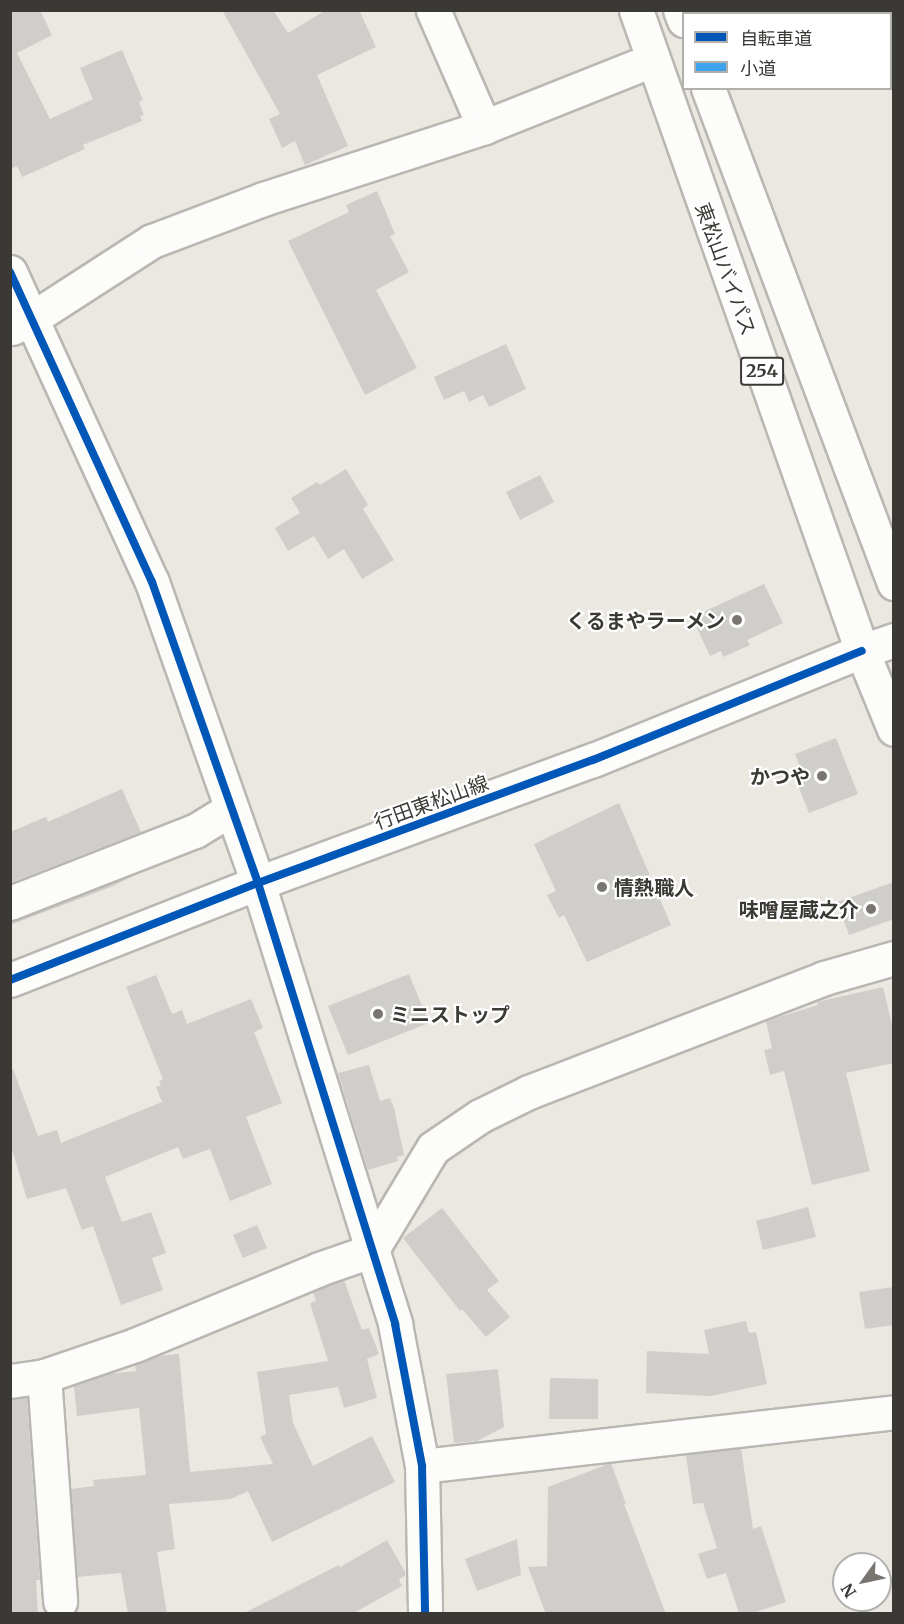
<!DOCTYPE html>
<meta charset="utf-8">
<style>
body{margin:0}
#map{position:relative;width:904px;height:1624px;overflow:hidden;background:#ebe8e2;font-family:Merriweather,"Noto Sans JP",serif}
div>[style]{position:absolute}
[style*='--x']{left:calc(var(--x)*1px);top:calc(var(--y)*1px);width:calc(var(--w)*1px);rotate:calc(var(--a)*1deg)}
.building>*{inset:0;background:#d0ceca}
.roads{filter:drop-shadow(2px 0 #bab7b2) drop-shadow(-2px 0 #bab7b2) drop-shadow(0 2px #bab7b2) drop-shadow(0 -2px #bab7b2)}
.minor>*{height:33px;margin:-16.5px;padding:0 16.5px;transform-origin:16.5px;border-radius:16.5px;background:#fcfcfb}
.major>*{height:33px;margin:-16.5px;padding:0 16.5px;transform-origin:16.5px;border-radius:16.5px;background:#fcfcfb}
.highway>*{height:33px;margin:-16.5px;padding:0 16.5px;transform-origin:16.5px;border-radius:16.5px;background:#fcfcfb}
.quiet>*{height:6px;margin-top:-3px;transform-origin:0;background:repeating-linear-gradient(90deg,#3fa3eb 0 12px,transparent 0 18px)}
.cycleway>*{height:8px;margin:-4px;padding:0 4px;transform-origin:4px;border-radius:4px;background:#0057b8}
.dots>*{width:16px;height:16px;translate:-50% -50%;box-sizing:border-box;border:3px solid #fff;border-radius:50%}
span{translate:-50% -50%;white-space:nowrap;text-align:center;line-height:1.15;-webkit-text-stroke:4.5px #fff;paint-order:stroke}
.shield-label span{padding:2px 4px;background:#fff;border:2px solid;border-radius:4px;-webkit-text-stroke-width:0}
.shield-label{font-size:18px;color:#3b3935;font-weight:700}
.street-label{font-size:20px;color:#3b3935}
.poi-label{font-size:20px;color:#3b3935;font-weight:700}
.right{translate:-100% -50%;text-align:right}
.left{translate:0 -50%;text-align:left}
.frame{position:absolute;inset:0;border:12px solid #3b3935;pointer-events:none}
.legend{position:absolute;left:682px;top:12px;width:210px;height:78px;box-sizing:border-box;background:#fff;border:2px solid #b1b0ae;margin:0;padding:8px 10px;list-style:none;font-size:18px;color:#3b3935}
.legend li{display:flex;align-items:center;gap:12px;height:30px}
.legend b{width:30px;border:2px solid #b1b0ae}
.north{position:absolute;left:832px;top:1552px;width:60px;height:60px;box-sizing:border-box;background:#fff;border:2px solid #b1b0ae;border-radius:50%;rotate:237deg;font-size:16px;font-weight:700;line-height:24px;text-align:center;color:#3b3935}
.north::after{content:'';display:block;margin:auto;width:21px;height:27px;background:#797672;clip-path:polygon(50% 0,100% 100%,50% 72%,0 100%)}
</style>
<div id="map">
<div class="building">
<i style="clip-path:polygon(10px 10px,40px 10px,52px 35px,17px 53px,50px 119px,93px 99px,80px 68px,122px 50px,143px 100px,139px 102px,144px 115px,140px 116px,142px 121px,83px 145px,85px 149px,22px 177px,17px 166px,10px 169px)"></i>
<i style="clip-path:polygon(222px 10px,273px 10px,288px 33px,326px 10px,359px 10px,376px 47px,317px 75px,348px 146px,305px 165px,295px 141px,282px 148px,269px 119px,280px 114px)"></i>
<i style="clip-path:polygon(377px 191px,395px 234px,390px 236px,409px 272px,376px 290px,417px 368px,365px 395px,288px 241px,349px 212px,346px 205px)"></i>
<i style="clip-path:polygon(506px 344px,526px 389px,489px 407px,483px 395px,469px 402px,464px 391px,444px 400px,434px 377px)"></i>
<i style="clip-path:polygon(346px 469px,368px 505px,363px 509px,394px 560px,362px 579px,344px 549px,328px 559px,314px 536px,288px 551px,275px 528px,300px 513px,291px 498px,317px 482px,320px 485px)"></i>
<i style="clip-path:polygon(540px 475px,554px 502px,520px 520px,506px 492px)"></i>
<i style="clip-path:polygon(764px 584px,783px 623px,747px 640px,750px 645px,723px 657px,721px 651px,710px 656px,692px 617px)"></i>
<i style="clip-path:polygon(836px 738px,858px 794px,809px 813px,793px 773px,801px 770px,795px 754px)"></i>
<i style="clip-path:polygon(122px 789px,141px 832px,10px 883px,10px 832px,46px 817px,48px 822px)"></i>
<i style="clip-path:polygon(619px 803px,671px 925px,587px 962px,564px 915px,559px 918px,547px 895px,556px 891px,534px 844px)"></i>
<i style="clip-path:polygon(137px 874px,111px 887px,10px 925px,10px 921px)"></i>
<i style="clip-path:polygon(894px 882px,894px 919px,849px 935px,837px 902px)"></i>
<i style="clip-path:polygon(409px 974px,429px 1023px,348px 1055px,328px 1006px)"></i>
<i style="clip-path:polygon(156px 975px,172px 1014px,182px 1010px,187px 1024px,251px 999px,263px 1028px,254px 1032px,282px 1103px,246px 1117px,272px 1184px,230px 1201px,210px 1149px,183px 1159px,178px 1147px,105px 1177px,122px 1222px,151px 1212px,166px 1253px,152px 1258px,163px 1290px,121px 1305px,93px 1226px,82px 1230px,66px 1188px,27px 1199px,10px 1143px,10px 1069px,13px 1069px,38px 1136px,57px 1130px,61px 1143px,162px 1102px,156px 1087px,161px 1085px,159px 1081px,163px 1079px,126px 987px)"></i>
<i style="clip-path:polygon(883px 987px,894px 1033px,894px 1063px,846px 1073px,870px 1171px,812px 1185px,784px 1071px,770px 1075px,764px 1050px,772px 1048px,766px 1021px,818px 1005px,817px 1002px)"></i>
<i style="clip-path:polygon(369px 1065px,380px 1101px,390px 1098px,394px 1108px,404px 1155px,397px 1157px,398px 1161px,368px 1170px,338px 1073px)"></i>
<i style="clip-path:polygon(808px 1207px,816px 1237px,763px 1250px,756px 1221px)"></i>
<i style="clip-path:polygon(442px 1208px,499px 1281px,487px 1290px,510px 1317px,486px 1337px,462px 1309px,460px 1311px,403px 1238px)"></i>
<i style="clip-path:polygon(257px 1225px,267px 1248px,243px 1258px,233px 1235px)"></i>
<i style="clip-path:polygon(344px 1280px,362px 1330px,369px 1328px,379px 1354px,367px 1359px,377px 1398px,344px 1408px,338px 1387px,289px 1395px,293px 1423px,313px 1466px,372px 1436px,395px 1482px,272px 1542px,248px 1491px,231px 1499px,169px 1504px,175px 1549px,157px 1552px,167px 1614px,128px 1614px,121px 1573px,77px 1577px,71px 1489px,94px 1486px,93px 1480px,146px 1475px,139px 1408px,77px 1416px,74px 1386px,108px 1374px,136px 1371px,135px 1365px,157px 1356px,179px 1354px,190px 1472px,273px 1464px,260px 1437px,266px 1434px,257px 1372px,328px 1361px,310px 1303px,316px 1301px,313px 1292px)"></i>
<i style="clip-path:polygon(894px 1287px,894px 1325px,865px 1329px,859px 1292px)"></i>
<i style="clip-path:polygon(746px 1321px,749px 1333px,756px 1332px,767px 1384px,711px 1396px,646px 1393px,647px 1351px,709px 1354px,704px 1330px)"></i>
<i style="clip-path:polygon(498px 1369px,504px 1427px,477px 1441px,454px 1443px,446px 1374px)"></i>
<i style="clip-path:polygon(550px 1378px,598px 1379px,598px 1419px,549px 1419px)"></i>
<i style="clip-path:polygon(27px 1397px,40px 1580px,36px 1580px,38px 1614px,10px 1614px,10px 1399px)"></i>
<i style="clip-path:polygon(741px 1448px,753px 1529px,761px 1526px,786px 1602px,750px 1614px,739px 1614px,726px 1573px,707px 1579px,698px 1554px,717px 1548px,703px 1503px,693px 1504px,686px 1455px)"></i>
<i style="clip-path:polygon(611px 1463px,626px 1504px,624px 1504px,666px 1614px,546px 1614px,528px 1567px,547px 1566px,548px 1487px)"></i>
<i style="clip-path:polygon(517px 1539px,521px 1575px,477px 1591px,465px 1559px)"></i>
<i style="clip-path:polygon(387px 1540px,405px 1572px,405px 1576px,399px 1579px,402px 1586px,352px 1614px,242px 1614px,339px 1565px,340px 1567px)"></i>
</div>
<div class="roads">
<div class="minor">
<i style="--x:433;--y:10;--w:128;--a:66.4"></i>
<i style="--x:10;--y:272;--w:341;--a:65.4"></i>
<i style="--x:152;--y:582;--w:319;--a:70.6"></i>
<i style="--x:258;--y:883;--w:462;--a:72.7"></i>
<i style="--x:395;--y:1324;--w:145;--a:79.2"></i>
<i style="--x:422;--y:1466;--w:148;--a:88.8"></i>
<i style="--x:12;--y:328;--w:21;--a:-25"></i>
<i style="--x:31;--y:319;--w:144;--a:-32.8"></i>
<i style="--x:152;--y:241;--w:119;--a:-20.7"></i>
<i style="--x:263;--y:199;--w:232;--a:-18"></i>
<i style="--x:484;--y:127;--w:181;--a:-21.7"></i>
<i style="--x:862;--y:651;--w:34;--a:-19"></i>
<i style="--x:10;--y:903;--w:199;--a:-21.3"></i>
<i style="--x:195;--y:831;--w:42;--a:-31.4"></i>
<i style="--x:44;--y:1376;--w:226;--a:85.9"></i>
<i style="--x:10;--y:1381;--w:34;--a:-8"></i>
<i style="--x:44;--y:1376;--w:96;--a:-18.8"></i>
<i style="--x:135;--y:1345;--w:199;--a:-22.4"></i>
<i style="--x:319;--y:1269;--w:55;--a:-19.1"></i>
<i style="--x:371;--y:1251;--w:120;--a:-59"></i>
<i style="--x:433;--y:1148;--w:57;--a:-34.2"></i>
<i style="--x:480;--y:1116;--w:55;--a:-26.1"></i>
<i style="--x:529;--y:1092;--w:316;--a:-21.1"></i>
<i style="--x:824;--y:978;--w:73;--a:-15.9"></i>
<i style="--x:422;--y:1466;--w:475;--a:-6.5"></i>
</div>
<div class="major">
<i style="--x:10;--y:980;--w:266;--a:-21.4"></i>
<i style="--x:258;--y:883;--w:357;--a:-20.2"></i>
<i style="--x:593;--y:760;--w:290;--a:-22.1"></i>
</div>
<div class="highway">
<i style="--x:636;--y:10;--w:680;--a:70.58"></i>
<i style="--x:862;--y:651;--w:84;--a:67.7"></i>
<i style="--x:680;--y:10;--w:11;--a:68"></i>
<i style="--x:708;--y:88;--w:529;--a:69.41"></i>
</div>
</div>
<div class="quiet">
<i style="--x:810;--y:10;--w:4;--a:76"></i>
</div>
<div class="cycleway">
<i style="--x:10;--y:272;--w:341;--a:65.4"></i>
<i style="--x:152;--y:582;--w:319;--a:70.6"></i>
<i style="--x:258;--y:883;--w:462;--a:72.7"></i>
<i style="--x:395;--y:1324;--w:145;--a:79.2"></i>
<i style="--x:422;--y:1466;--w:148;--a:88.8"></i>
<i style="--x:10;--y:980;--w:266;--a:-21.4"></i>
<i style="--x:258;--y:883;--w:357;--a:-20.2"></i>
<i style="--x:593;--y:760;--w:290;--a:-22.1"></i>
</div>
<div class="dots">
<i style="left:737px;top:620px;background:#797672"></i>
<i style="left:822px;top:776px;background:#797672"></i>
<i style="left:602px;top:887px;background:#797672"></i>
<i style="left:871px;top:909px;background:#797672"></i>
<i style="left:378px;top:1014px;background:#797672"></i>
</div>
<div class="shield-label">
<span style="left:762px;top:371px">254</span>
</div>
<div class="street-label">
<span style="left:726px;top:269px;rotate:70deg">東松山バイパス</span>
<span style="left:431px;top:802px;rotate:-20deg">行田東松山線</span>
</div>
<div class="poi-label">
<span class="right" style="left:725px;top:620px">くるまやラーメン</span>
<span class="right" style="left:810px;top:776px">かつや</span>
<span class="left" style="left:614px;top:887px">情熱職人</span>
<span class="right" style="left:859px;top:909px">味噌屋蔵之介</span>
<span class="left" style="left:390px;top:1014px">ミニストップ</span>
</div>
<div class="frame"></div>
<ul class="legend">
<li><b style="height:8px;background:#0057b8"></b>自転車道</li>
<li><b style="height:8px;background:#3fa3eb"></b>小道</li>
</ul>
<div class="north">N</div>
</div>
